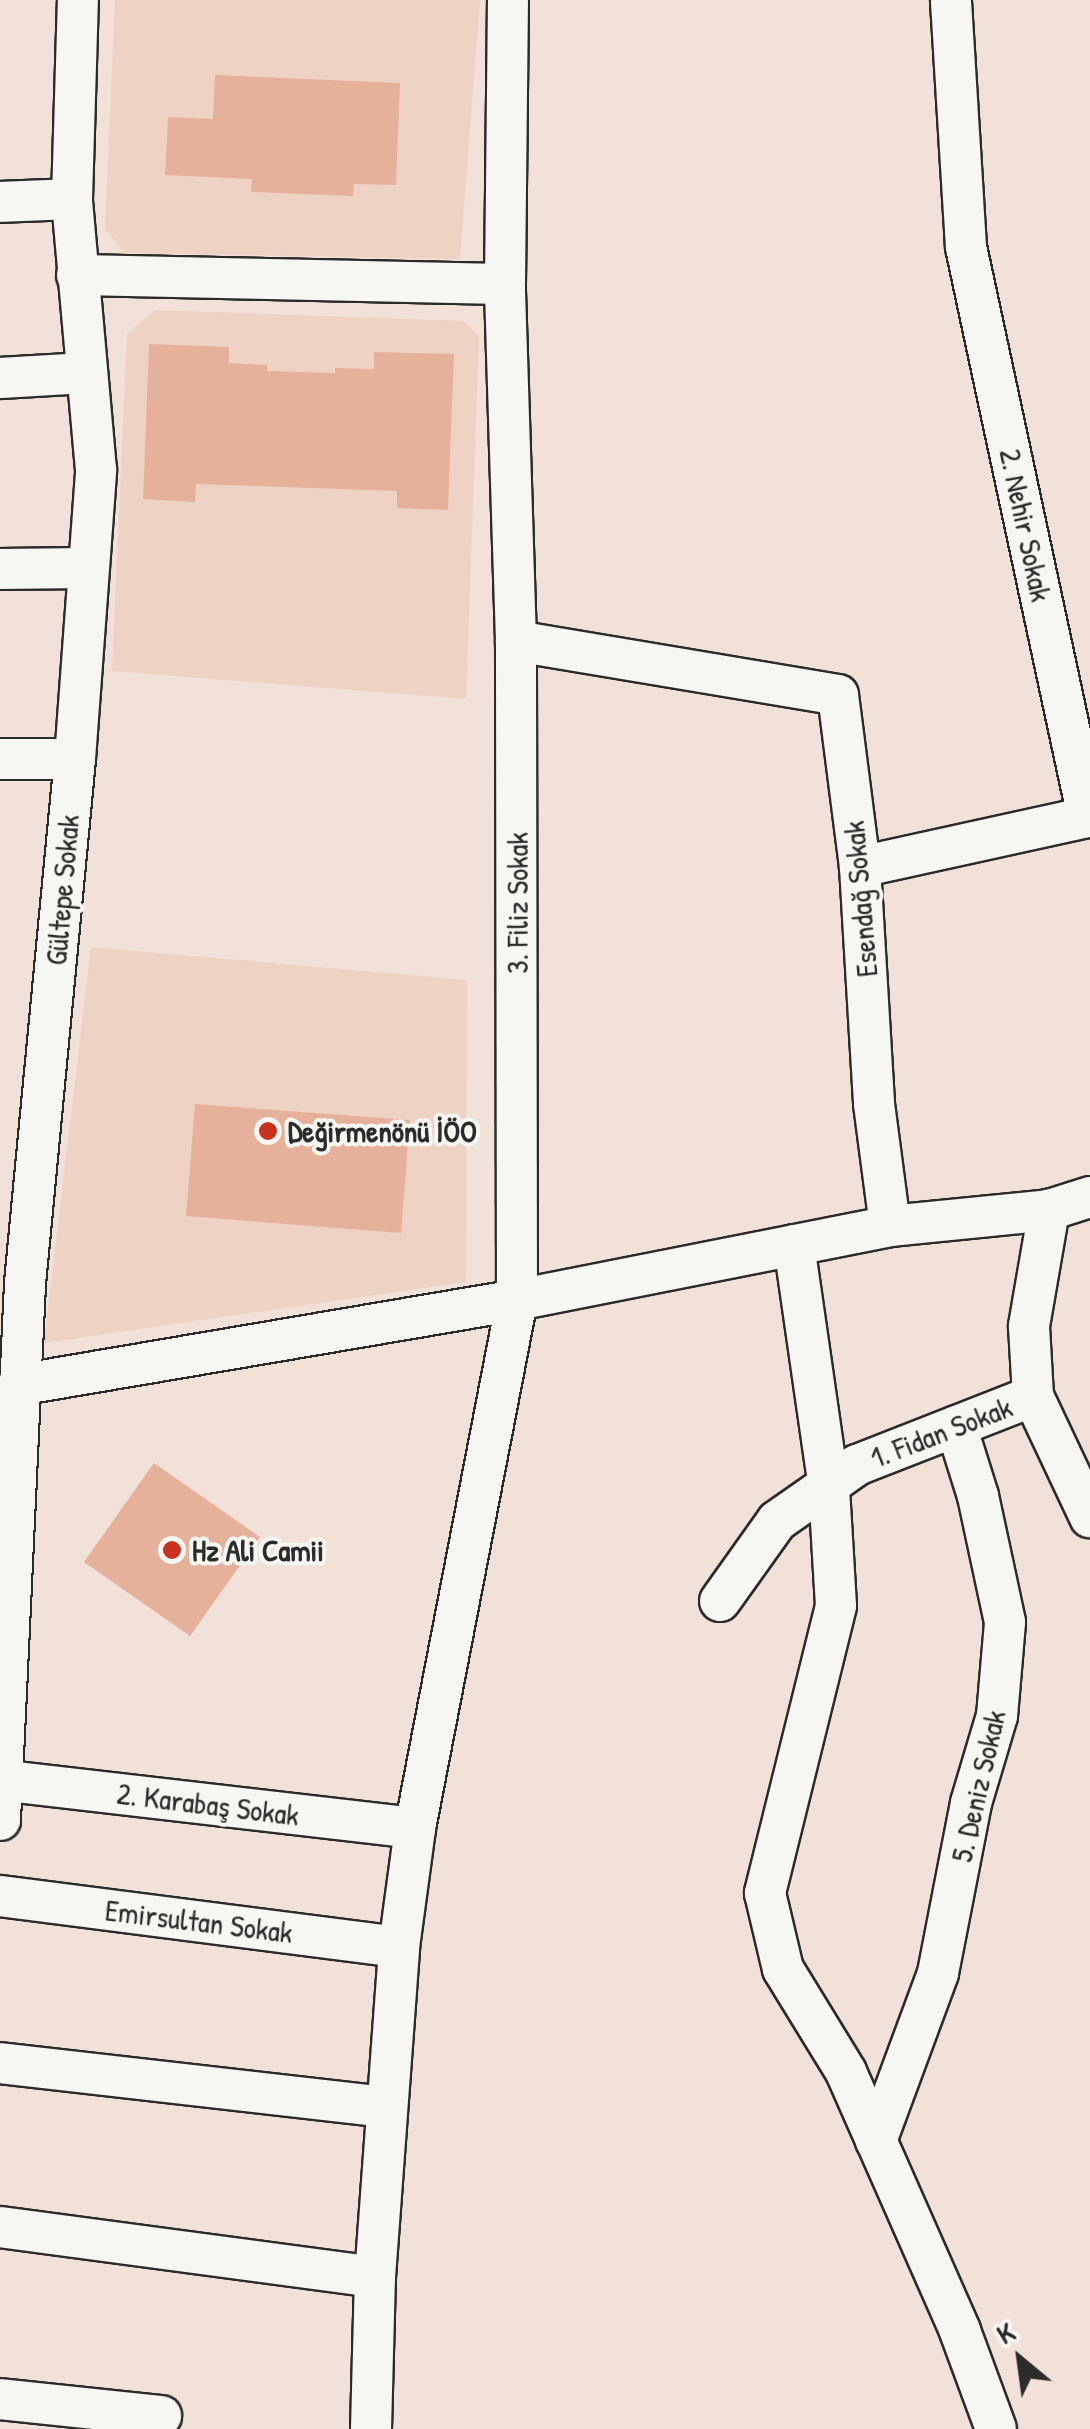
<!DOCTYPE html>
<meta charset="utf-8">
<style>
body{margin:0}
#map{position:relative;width:1090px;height:2429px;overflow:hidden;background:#f1e1d8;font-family:"Patrick Hand",sans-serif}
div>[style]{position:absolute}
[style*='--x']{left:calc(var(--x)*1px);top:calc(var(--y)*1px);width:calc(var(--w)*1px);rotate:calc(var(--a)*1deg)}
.built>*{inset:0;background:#eed3c5}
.building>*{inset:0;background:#e6b19a}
.roads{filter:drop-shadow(2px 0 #2b2b2b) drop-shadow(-2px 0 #2b2b2b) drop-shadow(0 2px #2b2b2b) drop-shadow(0 -2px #2b2b2b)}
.street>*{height:40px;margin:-20px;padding:0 20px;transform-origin:20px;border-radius:20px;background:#f6f6f2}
.dots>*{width:28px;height:28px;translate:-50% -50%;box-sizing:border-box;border:5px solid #f6f6f2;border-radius:50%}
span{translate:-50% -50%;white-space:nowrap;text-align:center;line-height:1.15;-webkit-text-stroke:8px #f6f6f2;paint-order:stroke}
.street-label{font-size:30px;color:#2b2b2b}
.poi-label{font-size:30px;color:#2b2b2b;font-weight:700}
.left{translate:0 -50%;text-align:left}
.north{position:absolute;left:970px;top:2309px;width:100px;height:100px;-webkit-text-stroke:8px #f6f6f2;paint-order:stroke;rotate:331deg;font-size:28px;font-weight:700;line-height:40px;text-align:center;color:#2b2b2b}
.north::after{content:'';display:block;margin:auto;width:35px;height:45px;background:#2b2b2b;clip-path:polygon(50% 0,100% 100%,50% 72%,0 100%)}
</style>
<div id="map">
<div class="built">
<i style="clip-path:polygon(115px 0,480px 0,460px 259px,125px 253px,105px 229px)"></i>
<i style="clip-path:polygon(155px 310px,464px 321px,479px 337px,466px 699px,112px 671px,127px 334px)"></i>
<i style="clip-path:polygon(91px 947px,467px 980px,466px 1282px,44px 1343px)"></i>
</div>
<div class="building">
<i style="clip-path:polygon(215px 75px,400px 83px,396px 185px,354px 184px,353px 196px,251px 192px,252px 179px,165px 175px,168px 117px,213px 119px)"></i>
<i style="clip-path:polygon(149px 344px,229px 347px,229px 363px,267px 365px,267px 371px,335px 373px,335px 368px,374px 369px,374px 352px,454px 354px,448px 510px,397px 508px,397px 491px,196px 484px,195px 502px,143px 499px)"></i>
<i style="clip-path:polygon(195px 1104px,410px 1120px,401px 1233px,186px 1216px)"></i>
<i style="clip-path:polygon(154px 1463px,260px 1537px,190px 1636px,84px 1562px)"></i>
</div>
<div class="roads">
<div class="street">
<i style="--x:0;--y:202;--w:72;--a:-2.4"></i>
<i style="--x:77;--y:275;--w:428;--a:1.2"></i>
<i style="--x:0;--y:378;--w:87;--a:-3.3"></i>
<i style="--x:0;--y:569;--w:88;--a:-0.7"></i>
<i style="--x:516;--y:641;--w:326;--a:9.5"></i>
<i style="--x:838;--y:695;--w:173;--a:82.7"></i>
<i style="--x:860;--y:867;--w:237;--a:86.6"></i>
<i style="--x:874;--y:1104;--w:123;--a:82.5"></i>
<i style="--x:890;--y:1226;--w:160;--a:-5.7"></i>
<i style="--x:1049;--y:1210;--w:43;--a:-17.6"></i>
<i style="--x:0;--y:759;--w:75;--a:0"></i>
<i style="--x:860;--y:867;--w:233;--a:-12.4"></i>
<i style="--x:1088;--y:817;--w:583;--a:-102.08"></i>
<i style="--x:966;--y:247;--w:247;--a:-93.5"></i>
<i style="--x:794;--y:1245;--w:246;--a:81.8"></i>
<i style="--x:829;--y:1488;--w:118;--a:86.6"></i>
<i style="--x:836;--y:1606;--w:296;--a:103.9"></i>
<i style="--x:765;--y:1893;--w:78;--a:76.7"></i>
<i style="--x:783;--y:1969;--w:121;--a:58.5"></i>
<i style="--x:846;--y:2072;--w:283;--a:66.2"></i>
<i style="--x:960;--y:2331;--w:104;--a:69.8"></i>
<i style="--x:18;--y:1385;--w:506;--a:-9.67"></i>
<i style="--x:517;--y:1300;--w:659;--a:-90.09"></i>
<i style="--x:516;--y:641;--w:357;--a:-91.8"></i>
<i style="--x:505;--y:284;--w:284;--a:-89.4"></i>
<i style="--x:1033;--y:1396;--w:134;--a:64.8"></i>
<i style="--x:720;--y:1601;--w:98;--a:-54.5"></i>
<i style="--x:777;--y:1521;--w:98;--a:-35"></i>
<i style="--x:857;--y:1465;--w:189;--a:-21.4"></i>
<i style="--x:1033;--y:1396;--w:70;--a:-93.3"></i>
<i style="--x:1029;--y:1326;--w:118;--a:-80.2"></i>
<i style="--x:0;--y:1780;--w:418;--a:6.6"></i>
<i style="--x:0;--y:1820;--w:538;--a:-87.33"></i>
<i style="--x:25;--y:1283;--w:526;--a:-84.55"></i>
<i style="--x:75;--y:759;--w:290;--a:-85.8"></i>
<i style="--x:96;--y:470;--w:272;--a:-95.1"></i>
<i style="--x:72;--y:199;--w:199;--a:-88.3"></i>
<i style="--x:0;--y:1896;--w:402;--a:7.3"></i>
<i style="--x:0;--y:2063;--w:389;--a:6.5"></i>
<i style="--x:876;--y:2141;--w:179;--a:-69.7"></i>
<i style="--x:938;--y:1973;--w:173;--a:-79"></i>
<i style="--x:971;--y:1803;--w:91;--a:-73.4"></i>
<i style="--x:997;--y:1716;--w:94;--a:-85.1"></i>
<i style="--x:1005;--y:1622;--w:129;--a:-102.1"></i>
<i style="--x:978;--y:1496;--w:73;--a:-107.4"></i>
<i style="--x:0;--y:2227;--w:378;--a:7.6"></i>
<i style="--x:0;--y:2399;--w:162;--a:6"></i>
<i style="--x:371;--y:2429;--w:152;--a:-88.5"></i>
<i style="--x:375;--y:2277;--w:331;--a:-85.8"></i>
<i style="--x:399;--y:1947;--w:120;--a:-82.3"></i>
<i style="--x:415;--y:1828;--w:538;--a:-79.07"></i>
<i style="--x:517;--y:1300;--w:380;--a:-11.2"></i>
</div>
</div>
<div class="dots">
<i style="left:268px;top:1131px;background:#c8321e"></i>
<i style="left:172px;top:1550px;background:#c8321e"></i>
</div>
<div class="street-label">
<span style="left:1026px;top:525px;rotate:78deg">2. Nehir Sokak</span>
<span style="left:62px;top:890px;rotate:-85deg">Gültepe Sokak</span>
<span style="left:860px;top:899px;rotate:-95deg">Esendağ Sokak</span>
<span style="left:517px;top:903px;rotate:-90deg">3. Filiz Sokak</span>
<span style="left:941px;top:1432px;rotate:-21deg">1. Fidan Sokak</span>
<span style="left:978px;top:1786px;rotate:-77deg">5. Deniz Sokak</span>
<span style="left:208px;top:1804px;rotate:7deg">2. Karabaş Sokak</span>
<span style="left:199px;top:1921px;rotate:7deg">Emirsultan Sokak</span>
</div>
<div class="poi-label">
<span class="left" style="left:288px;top:1131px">Değirmenönü İÖO</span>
<span class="left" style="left:192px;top:1550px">Hz Ali Camii</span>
</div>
<div class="north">K</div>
</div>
